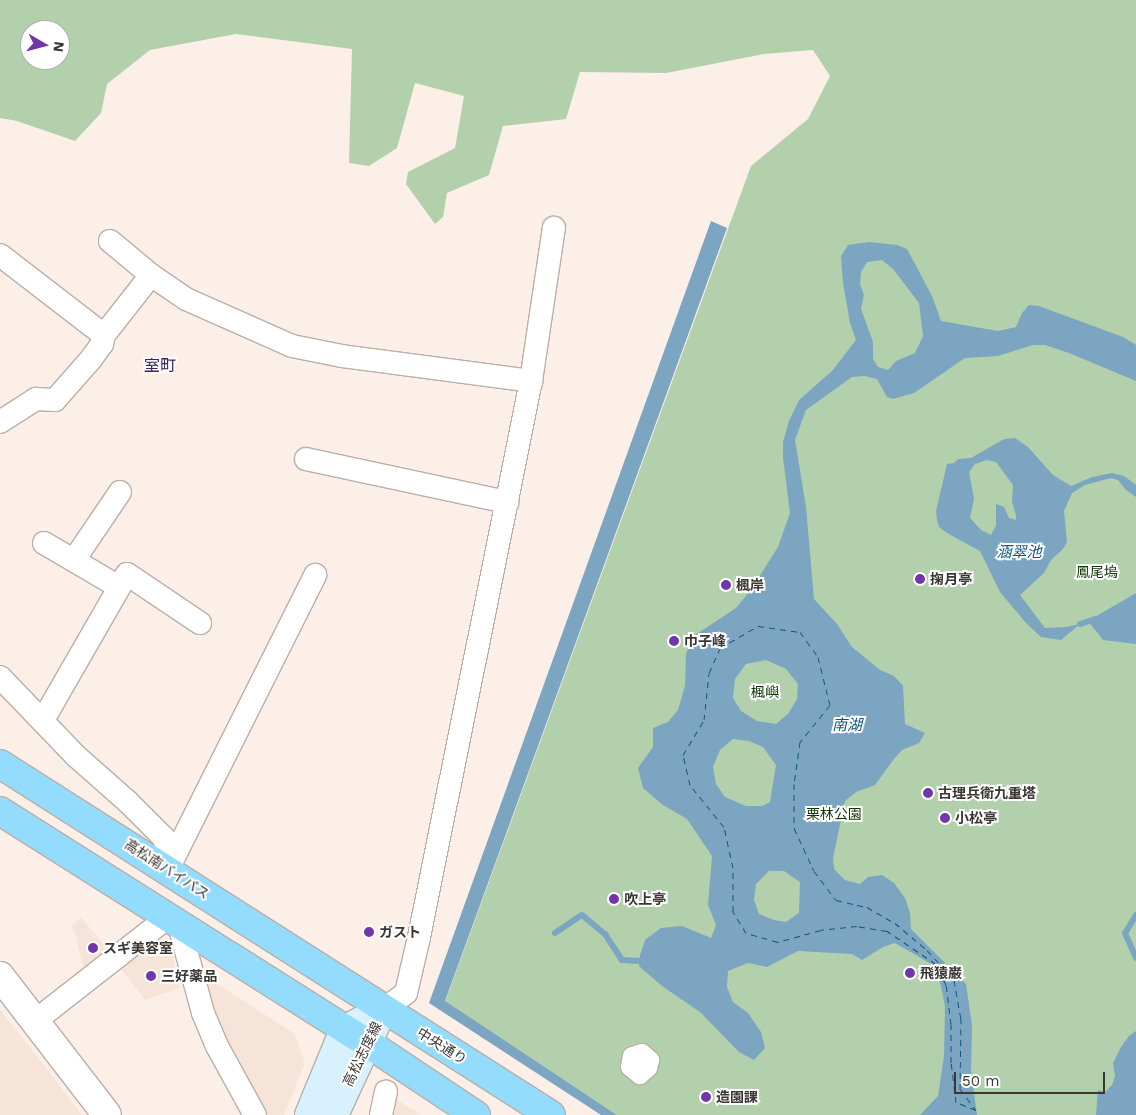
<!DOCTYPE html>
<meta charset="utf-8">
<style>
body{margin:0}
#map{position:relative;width:1136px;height:1115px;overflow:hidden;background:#fbefe8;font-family:"Work Sans","Noto Sans JP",sans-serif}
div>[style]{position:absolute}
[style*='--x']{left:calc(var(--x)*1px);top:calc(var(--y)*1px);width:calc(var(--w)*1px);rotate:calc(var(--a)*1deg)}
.built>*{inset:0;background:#f7e4d8}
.green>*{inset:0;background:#b3d0ac}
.water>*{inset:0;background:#7ca5c1}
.stream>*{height:6px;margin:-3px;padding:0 3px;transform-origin:3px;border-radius:3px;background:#7ca5c1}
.ferry>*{height:1px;margin-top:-0.5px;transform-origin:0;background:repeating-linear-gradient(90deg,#0f577c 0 6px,transparent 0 11px)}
.roads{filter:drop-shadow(1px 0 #baafa7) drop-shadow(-1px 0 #baafa7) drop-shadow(0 1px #baafa7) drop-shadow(0 -1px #baafa7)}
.pedestrian>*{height:18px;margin:-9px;padding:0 9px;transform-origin:9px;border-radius:9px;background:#fff}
.minor>*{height:22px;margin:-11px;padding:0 11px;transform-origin:11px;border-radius:11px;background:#fff}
.tertiary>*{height:28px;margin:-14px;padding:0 14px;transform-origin:14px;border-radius:14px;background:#fff}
.secondary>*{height:28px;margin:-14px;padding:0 14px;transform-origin:14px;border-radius:14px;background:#d7f2fe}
.trunk>*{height:28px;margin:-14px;padding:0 14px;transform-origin:14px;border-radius:14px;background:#94dcfe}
.dots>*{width:14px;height:14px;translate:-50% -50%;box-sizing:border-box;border:2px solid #fff;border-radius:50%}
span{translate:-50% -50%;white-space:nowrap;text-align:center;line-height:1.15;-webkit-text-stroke:4px #fff;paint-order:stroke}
.park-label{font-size:14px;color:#0e3602}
.poi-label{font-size:14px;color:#3a3633;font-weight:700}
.left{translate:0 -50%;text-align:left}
.street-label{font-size:14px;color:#3a3633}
.water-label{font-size:15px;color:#0f577c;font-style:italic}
.quarter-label{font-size:16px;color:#3d215b}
.north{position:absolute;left:20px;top:20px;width:50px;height:50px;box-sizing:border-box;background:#fff;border:1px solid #b0afad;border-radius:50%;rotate:98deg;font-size:14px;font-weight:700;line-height:20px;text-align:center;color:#3a3633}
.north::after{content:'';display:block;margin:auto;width:18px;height:22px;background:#7236ac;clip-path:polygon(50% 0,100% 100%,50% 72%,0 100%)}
.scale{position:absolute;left:954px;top:1072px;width:151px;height:22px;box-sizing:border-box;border:2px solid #3a3633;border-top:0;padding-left:6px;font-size:15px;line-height:18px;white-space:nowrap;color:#3a3633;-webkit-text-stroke:4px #fff;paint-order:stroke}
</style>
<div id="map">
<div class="built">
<i style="clip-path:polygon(81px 917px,111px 953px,85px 975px,75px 932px,71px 926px)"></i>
<i style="clip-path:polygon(147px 937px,172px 953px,179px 988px,145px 1000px,117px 964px)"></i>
<i style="clip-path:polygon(197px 971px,295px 1034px,305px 1063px,284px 1115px,266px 1115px,222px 1042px)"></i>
<i style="clip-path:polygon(0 1010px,30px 1047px,82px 1115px,0 1115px)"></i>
<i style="clip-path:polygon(391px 1096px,421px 1115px,387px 1115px)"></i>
</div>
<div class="green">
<i style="clip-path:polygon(evenodd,0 0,1136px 0,1136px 1115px,617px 1115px,445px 1002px,751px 166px,808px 119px,830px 76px,813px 50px,764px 54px,666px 73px,580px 72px,566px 119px,503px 126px,489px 175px,447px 193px,443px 217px,435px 224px,406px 184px,408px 172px,455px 148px,464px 96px,415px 83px,397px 148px,369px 166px,349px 163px,352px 49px,236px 34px,150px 50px,107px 84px,101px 113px,75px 141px,17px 121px,0 118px,0 0,30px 30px,60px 30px,60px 60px,30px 60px,30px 30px)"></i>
</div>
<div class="water">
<i style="clip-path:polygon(711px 221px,727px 228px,445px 1001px,617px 1115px,601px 1115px,429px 1003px)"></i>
<i style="clip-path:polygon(evenodd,869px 242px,897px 245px,907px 249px,932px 296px,941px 321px,998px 331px,1016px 327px,1022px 313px,1029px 305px,1039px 306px,1123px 337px,1136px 345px,1136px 381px,1069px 353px,1045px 345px,1033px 345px,998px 356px,965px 358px,914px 393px,893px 399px,887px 397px,877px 379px,864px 376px,852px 377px,806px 410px,795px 440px,806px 507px,814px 599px,837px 624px,852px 647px,880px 670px,894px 676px,903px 686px,905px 724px,925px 733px,919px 743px,902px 750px,894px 759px,875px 785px,856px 792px,845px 801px,833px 858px,834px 869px,845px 880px,860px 884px,868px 877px,882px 875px,894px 883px,905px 898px,910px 913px,911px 929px,966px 984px,972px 1025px,971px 1070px,977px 1115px,920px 1115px,938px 1096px,944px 1056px,945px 1006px,941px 986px,933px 965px,895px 943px,883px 947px,862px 960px,852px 954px,798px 951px,767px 967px,748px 963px,728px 971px,727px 987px,733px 1002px,748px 1013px,761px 1032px,765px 1048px,754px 1060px,739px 1052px,700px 1012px,662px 986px,639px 966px,640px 955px,645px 940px,661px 928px,682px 926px,711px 938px,716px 925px,708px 905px,712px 856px,687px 819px,663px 805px,643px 788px,638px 768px,653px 747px,653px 728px,668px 722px,678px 710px,685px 686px,686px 654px,692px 637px,736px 608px,750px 591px,778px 547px,790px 513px,783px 458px,783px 442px,789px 421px,799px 400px,832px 371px,856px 340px,850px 323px,843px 283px,841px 256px,848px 245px,869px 242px,882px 260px,893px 269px,919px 303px,923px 336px,915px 353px,896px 361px,888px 370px,878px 367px,873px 359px,873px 342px,861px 309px,864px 295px,860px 284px,861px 272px,867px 262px,882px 260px,869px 242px,766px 660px,786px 669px,798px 684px,797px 699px,788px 714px,776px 724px,757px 721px,741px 711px,733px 698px,735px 679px,746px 664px,766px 660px,869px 242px,733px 739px,749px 741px,763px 747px,776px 765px,770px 802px,762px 806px,746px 806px,725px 797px,716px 784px,713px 767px,720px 750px,733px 739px,869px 242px,769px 871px,784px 871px,800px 882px,799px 913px,786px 922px,774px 920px,759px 914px,754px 900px,756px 884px,769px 871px)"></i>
<i style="clip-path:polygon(evenodd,1015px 438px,1028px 447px,1053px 475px,1071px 486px,1092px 477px,1112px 473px,1124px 476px,1136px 485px,1136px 497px,1126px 490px,1118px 480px,1111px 478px,1085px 485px,1072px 493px,1064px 511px,1067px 542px,1063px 549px,1051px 560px,1044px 573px,1020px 595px,1045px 628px,1066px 627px,1080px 624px,1061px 640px,1041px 637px,1026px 623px,1000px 592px,980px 551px,947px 533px,939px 527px,937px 520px,936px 511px,947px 464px,954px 463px,958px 459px,971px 458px,1004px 439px,1015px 438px,987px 460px,996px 462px,1013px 485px,1012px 502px,1016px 515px,1016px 520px,1009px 518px,1004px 507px,996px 504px,996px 525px,991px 535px,981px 530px,970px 518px,974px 499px,969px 472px,975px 464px,987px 460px)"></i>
<i style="clip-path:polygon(1136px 593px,1136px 644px,1103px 640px,1088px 621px)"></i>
<i style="clip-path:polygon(1136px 1031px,1136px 1115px,1096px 1115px,1098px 1090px,1105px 1092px,1112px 1085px,1115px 1076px,1113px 1063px,1121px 1047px,1129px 1036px)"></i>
</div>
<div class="stream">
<i style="--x:1080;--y:624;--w:16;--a:-18"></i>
<i style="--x:1136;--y:915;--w:21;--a:121"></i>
<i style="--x:1125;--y:933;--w:27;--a:66"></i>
<i style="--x:555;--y:933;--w:32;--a:-34"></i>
<i style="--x:582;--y:915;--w:30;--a:40"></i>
<i style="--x:605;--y:934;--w:31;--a:57"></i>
<i style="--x:622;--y:960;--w:17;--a:3"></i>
</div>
<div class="ferry">
<i style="--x:758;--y:626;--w:42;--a:8.1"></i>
<i style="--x:800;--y:632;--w:31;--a:54"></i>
<i style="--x:818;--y:657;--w:49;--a:76"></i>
<i style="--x:830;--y:705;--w:48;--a:129"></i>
<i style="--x:800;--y:742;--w:42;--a:98.1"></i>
<i style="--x:794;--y:784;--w:44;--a:90"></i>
<i style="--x:794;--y:828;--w:47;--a:65.1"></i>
<i style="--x:814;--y:871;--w:36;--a:53"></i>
<i style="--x:836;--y:900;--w:32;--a:13"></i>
<i style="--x:867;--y:907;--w:32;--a:30"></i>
<i style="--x:895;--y:923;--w:42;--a:40.2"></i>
<i style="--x:927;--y:950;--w:40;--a:48"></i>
<i style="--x:954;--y:980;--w:39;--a:80"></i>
<i style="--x:961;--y:1018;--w:71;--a:90.8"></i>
<i style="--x:960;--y:1089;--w:26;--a:53"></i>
<i style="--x:976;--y:1110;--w:22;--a:-158"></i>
<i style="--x:956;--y:1102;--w:39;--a:-97"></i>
<i style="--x:951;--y:1063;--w:39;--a:-90"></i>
<i style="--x:951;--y:1024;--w:39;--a:-97"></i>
<i style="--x:946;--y:985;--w:23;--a:-115"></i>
<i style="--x:936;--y:964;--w:59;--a:-146"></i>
<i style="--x:887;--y:931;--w:30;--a:-171"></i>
<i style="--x:857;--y:926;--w:36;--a:174"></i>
<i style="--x:821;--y:930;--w:45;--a:164.4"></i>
<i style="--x:778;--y:942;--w:33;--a:-164"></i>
<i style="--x:746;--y:933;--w:26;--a:-121"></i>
<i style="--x:733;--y:911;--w:43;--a:-90"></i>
<i style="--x:733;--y:868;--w:42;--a:-102.4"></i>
<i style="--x:724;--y:827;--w:54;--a:-129"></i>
<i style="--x:690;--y:785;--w:31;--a:-103"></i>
<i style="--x:683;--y:755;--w:41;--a:-59"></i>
<i style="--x:704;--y:720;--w:47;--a:-83.9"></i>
<i style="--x:709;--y:673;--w:27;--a:-66"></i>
<i style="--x:720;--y:648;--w:44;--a:-30.1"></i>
</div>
<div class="roads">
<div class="pedestrian">
<i style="--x:642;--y:1053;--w:11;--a:41"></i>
<i style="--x:650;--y:1060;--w:8;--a:104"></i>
<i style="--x:648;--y:1068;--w:11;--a:139"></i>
<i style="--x:640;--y:1075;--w:13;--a:-141"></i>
<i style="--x:630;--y:1067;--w:11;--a:-80"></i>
<i style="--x:632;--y:1056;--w:10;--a:-17"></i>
</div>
<div class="minor">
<i style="--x:110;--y:241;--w:53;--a:39.7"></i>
<i style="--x:0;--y:255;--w:131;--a:37.6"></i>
<i style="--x:104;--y:335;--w:76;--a:-51.9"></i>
<i style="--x:151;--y:275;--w:42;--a:34.4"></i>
<i style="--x:186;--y:299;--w:116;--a:23.9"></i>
<i style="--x:292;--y:346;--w:51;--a:11.3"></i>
<i style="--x:342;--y:356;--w:191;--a:7.5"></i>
<i style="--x:0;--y:422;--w:43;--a:-32.6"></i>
<i style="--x:36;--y:399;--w:19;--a:3"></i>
<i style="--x:55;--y:400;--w:55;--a:-48.7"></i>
<i style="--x:91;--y:359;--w:19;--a:-54"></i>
<i style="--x:102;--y:344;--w:9;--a:-77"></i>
<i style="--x:306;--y:459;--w:206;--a:12.1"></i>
<i style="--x:44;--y:543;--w:87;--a:30.4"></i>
<i style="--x:74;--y:560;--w:82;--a:-55.9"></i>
<i style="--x:0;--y:677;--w:110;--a:46.1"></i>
<i style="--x:76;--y:756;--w:69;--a:41.5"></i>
<i style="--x:128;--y:802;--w:52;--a:45"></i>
<i style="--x:165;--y:839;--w:29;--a:84"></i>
<i style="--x:43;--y:720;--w:168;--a:-60.1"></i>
<i style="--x:127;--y:574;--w:88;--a:33.9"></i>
<i style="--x:168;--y:869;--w:329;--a:-63.4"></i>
<i style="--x:179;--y:925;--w:91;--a:74.7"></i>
<i style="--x:203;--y:1013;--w:36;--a:67"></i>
<i style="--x:217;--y:1046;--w:79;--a:61.2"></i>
<i style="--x:384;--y:1009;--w:27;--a:-36"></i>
<i style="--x:406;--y:993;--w:57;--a:-76.9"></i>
<i style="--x:419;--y:937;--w:567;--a:-78.61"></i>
<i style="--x:531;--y:381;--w:155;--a:-81.5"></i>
<i style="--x:35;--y:1021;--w:167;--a:-38"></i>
<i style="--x:381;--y:1115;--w:24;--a:-78"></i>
</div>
<div class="tertiary">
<i style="--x:0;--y:976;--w:175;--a:52.4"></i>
</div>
<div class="secondary">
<i style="--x:309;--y:1115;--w:92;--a:-67.6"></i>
<i style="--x:344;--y:1030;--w:45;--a:-27.7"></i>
<i style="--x:334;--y:1115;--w:102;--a:-65.2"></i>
</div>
<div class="trunk">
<i style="--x:0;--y:764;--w:653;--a:32.5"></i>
<i style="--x:0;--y:811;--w:433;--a:32.3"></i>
<i style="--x:366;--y:1042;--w:132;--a:33.6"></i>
</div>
</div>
<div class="dots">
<i style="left:920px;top:579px;background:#7236ac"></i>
<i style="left:726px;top:585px;background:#7236ac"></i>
<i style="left:674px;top:641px;background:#7236ac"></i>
<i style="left:928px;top:793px;background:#7236ac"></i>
<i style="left:945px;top:818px;background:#7236ac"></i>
<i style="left:614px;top:899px;background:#7236ac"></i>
<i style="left:369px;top:932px;background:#7236ac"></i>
<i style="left:93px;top:948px;background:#7236ac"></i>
<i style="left:910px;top:973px;background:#7236ac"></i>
<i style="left:151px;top:976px;background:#7236ac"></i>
<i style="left:706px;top:1097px;background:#7236ac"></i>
</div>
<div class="park-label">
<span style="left:1097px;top:572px">鳳尾塢</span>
<span style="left:765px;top:692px">楓嶼</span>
<span style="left:834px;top:814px">栗林公園</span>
</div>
<div class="poi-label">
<span class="left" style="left:930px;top:579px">掬月亭</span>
<span class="left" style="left:736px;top:585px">楓岸</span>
<span class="left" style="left:684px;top:641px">巾子峰</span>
<span class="left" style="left:938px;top:793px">古理兵衛九重塔</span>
<span class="left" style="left:955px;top:818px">小松亭</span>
<span class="left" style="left:624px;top:899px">吹上亭</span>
<span class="left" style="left:379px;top:932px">ガスト</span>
<span class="left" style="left:103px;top:948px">スギ美容室</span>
<span class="left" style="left:920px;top:973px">飛猿巌</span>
<span class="left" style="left:161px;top:976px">三好薬品</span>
<span class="left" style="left:716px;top:1097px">造園課</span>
</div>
<div class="street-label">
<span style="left:167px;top:869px;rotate:33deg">高松南バイパス</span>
<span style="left:442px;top:1046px;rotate:32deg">中央通り</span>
<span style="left:362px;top:1054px;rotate:-64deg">高松志度線</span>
</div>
<div class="water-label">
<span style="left:1019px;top:553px">涵翠池</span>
<span style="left:847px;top:726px">南湖</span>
</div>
<div class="quarter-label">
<span style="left:160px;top:366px">室町</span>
</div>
<div class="north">N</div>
<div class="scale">50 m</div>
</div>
